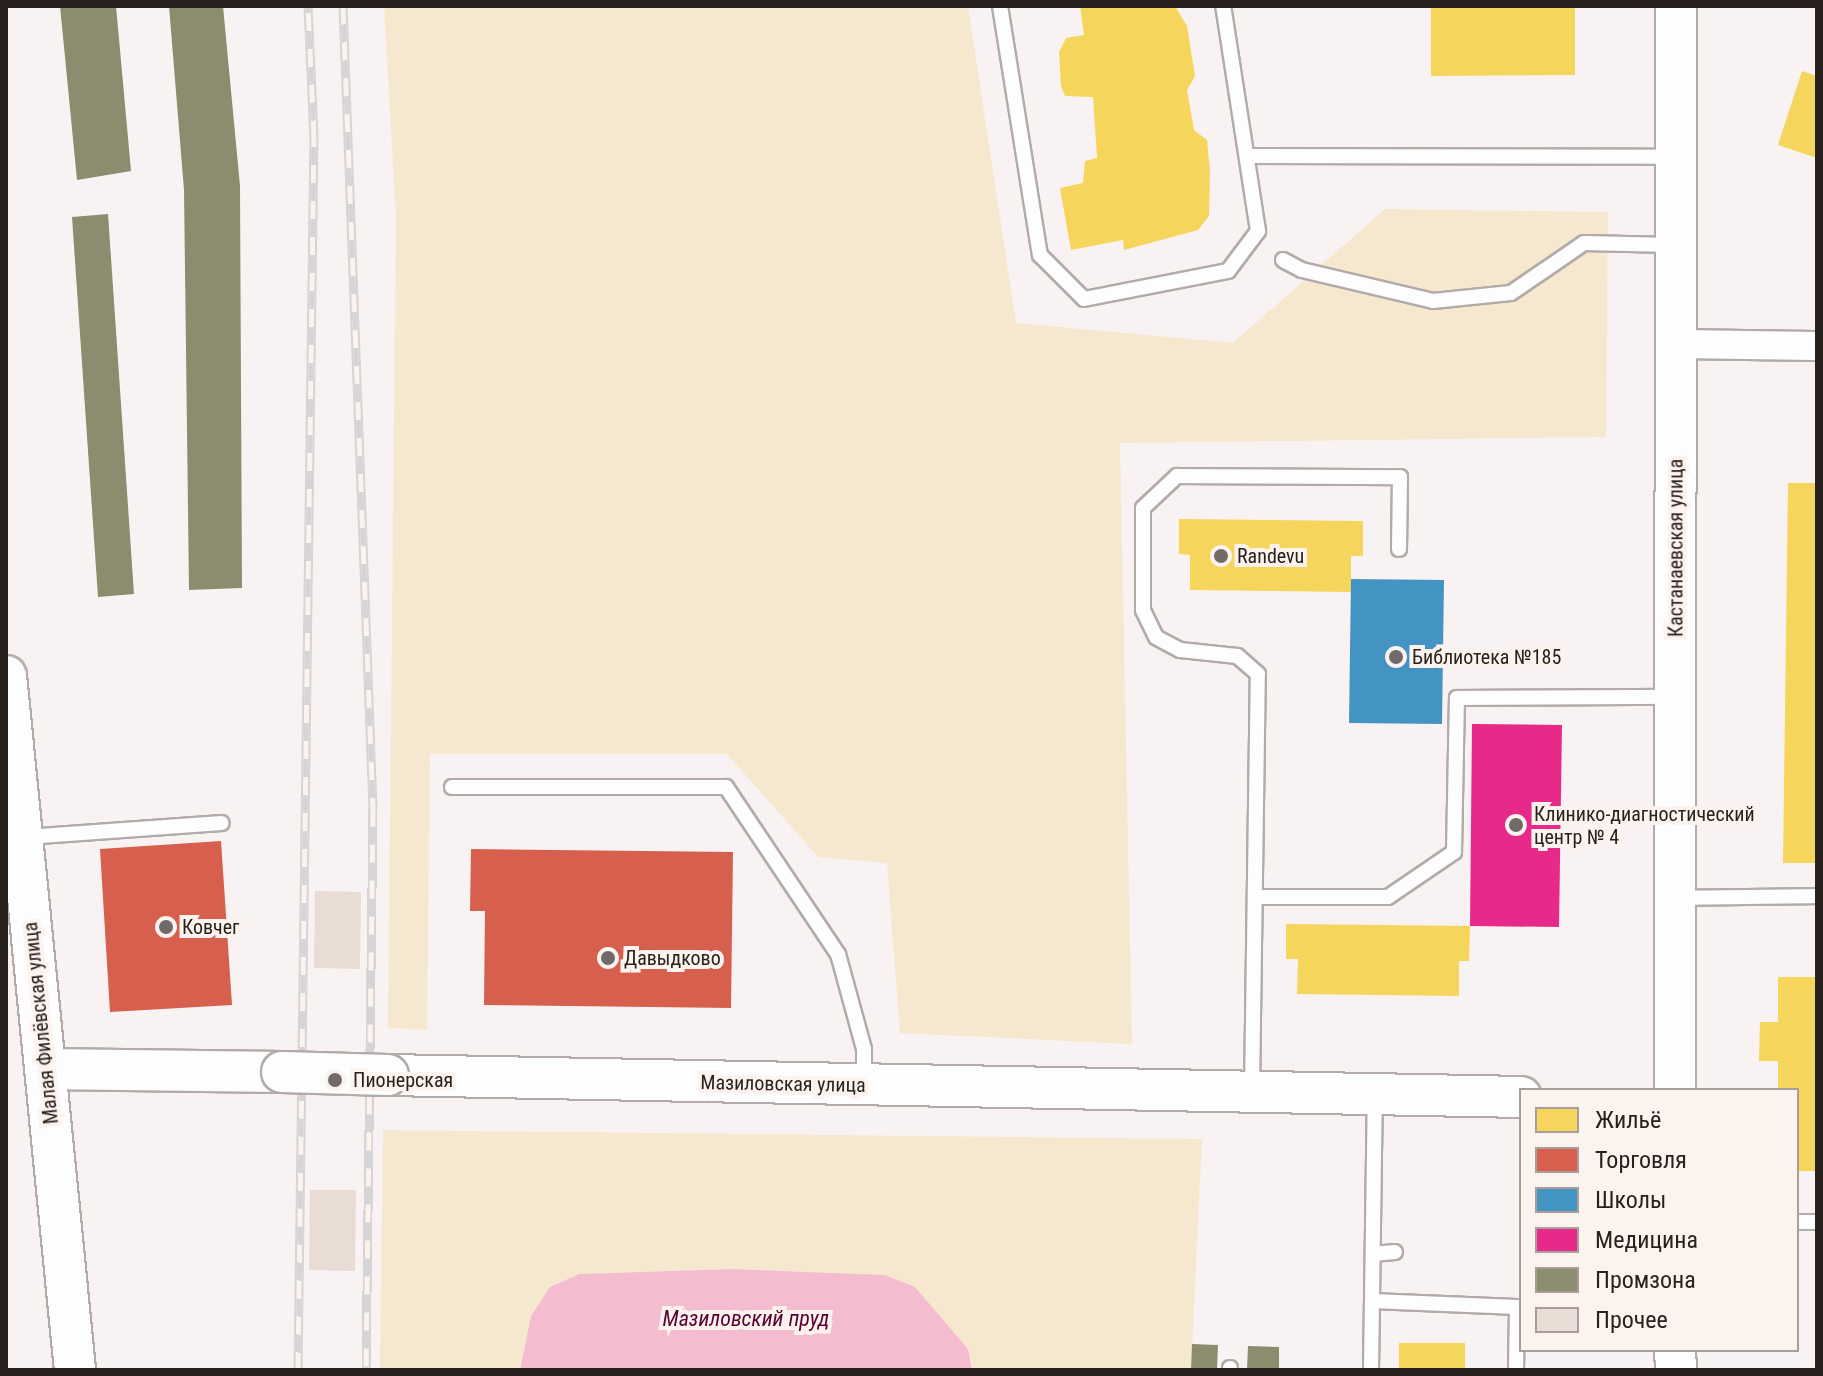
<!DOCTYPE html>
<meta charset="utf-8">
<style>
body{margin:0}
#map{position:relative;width:1823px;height:1376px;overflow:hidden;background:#f8f3f2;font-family:"Roboto Condensed",sans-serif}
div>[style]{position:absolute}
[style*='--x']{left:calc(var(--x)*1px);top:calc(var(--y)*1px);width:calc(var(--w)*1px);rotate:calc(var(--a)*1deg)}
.green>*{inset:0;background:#f6e8ce}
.water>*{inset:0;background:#f4bccf}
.homes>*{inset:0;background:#f6d55c}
.shops>*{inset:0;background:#d6604d}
.schools>*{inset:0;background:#4393c3}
.health>*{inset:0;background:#e7298a}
.industry>*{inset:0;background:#8c8c6e}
.building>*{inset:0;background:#e8dcd4}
.roads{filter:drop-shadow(2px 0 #b2aba9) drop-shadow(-2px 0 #b2aba9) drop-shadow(0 2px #b2aba9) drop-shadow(0 -2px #b2aba9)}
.lane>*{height:14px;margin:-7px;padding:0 7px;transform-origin:7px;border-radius:7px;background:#fefdfd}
.street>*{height:28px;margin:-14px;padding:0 14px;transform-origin:14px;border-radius:14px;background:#fefdfd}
.secondary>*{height:40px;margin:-20px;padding:0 20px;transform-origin:20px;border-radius:20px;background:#fefdfd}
.rail>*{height:9px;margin-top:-4.5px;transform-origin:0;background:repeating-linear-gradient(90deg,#fcf2ee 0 18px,#d6d4d4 0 36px);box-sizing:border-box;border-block:2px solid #d6d4d4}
.bridges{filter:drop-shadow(2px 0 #b2aba9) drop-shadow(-2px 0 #b2aba9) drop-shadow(0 2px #b2aba9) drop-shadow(0 -2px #b2aba9)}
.secondary-bridge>*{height:40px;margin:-20px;padding:0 20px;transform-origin:20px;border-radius:20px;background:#fefdfd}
.dots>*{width:22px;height:22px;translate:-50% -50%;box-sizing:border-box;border:4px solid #fcf2ee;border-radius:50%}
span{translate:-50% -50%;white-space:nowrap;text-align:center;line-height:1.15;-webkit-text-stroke:8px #fcf2ee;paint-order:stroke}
.street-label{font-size:20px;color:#29211e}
.poi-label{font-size:20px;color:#29211e}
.left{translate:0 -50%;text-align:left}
.water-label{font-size:22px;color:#5b0030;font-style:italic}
.frame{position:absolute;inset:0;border:8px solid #29211e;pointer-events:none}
.legend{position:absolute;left:1519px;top:1088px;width:280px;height:264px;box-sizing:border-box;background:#fcf2ee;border:2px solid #a89e9b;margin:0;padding:10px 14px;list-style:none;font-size:24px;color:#29211e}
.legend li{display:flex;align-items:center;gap:16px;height:40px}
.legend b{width:40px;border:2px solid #a89e9b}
</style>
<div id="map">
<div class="green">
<i style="clip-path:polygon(384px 6px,968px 6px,1016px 323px,1233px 343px,1385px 209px,1608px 212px,1606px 437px,1120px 443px,1132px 1044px,900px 1033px,887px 863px,818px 857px,727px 754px,430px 754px,427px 1030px,388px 1028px,396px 217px)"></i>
<i style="clip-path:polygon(383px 1130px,1202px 1139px,1191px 1370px,972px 1370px,968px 1349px,915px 1287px,885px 1275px,733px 1269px,579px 1274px,550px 1287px,531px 1316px,520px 1370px,380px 1370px)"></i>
</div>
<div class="water">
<i style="clip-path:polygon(733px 1269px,885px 1275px,915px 1287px,968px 1349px,972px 1370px,520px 1370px,531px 1316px,550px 1287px,579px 1274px)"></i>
</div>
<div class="homes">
<i style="clip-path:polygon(1080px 6px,1175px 6px,1187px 26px,1195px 76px,1187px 90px,1194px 130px,1207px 140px,1210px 171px,1209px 216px,1198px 230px,1124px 250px,1123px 240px,1071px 250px,1060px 188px,1083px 183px,1085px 161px,1097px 158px,1093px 97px,1065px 96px,1061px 86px,1059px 52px,1066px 38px,1084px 35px)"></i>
<i style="clip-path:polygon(1431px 6px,1575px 6px,1575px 75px,1431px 76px)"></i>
<i style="clip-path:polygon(1802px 71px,1817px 76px,1817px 158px,1778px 145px)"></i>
<i style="clip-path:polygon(1788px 483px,1817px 483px,1817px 863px,1783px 863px)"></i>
<i style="clip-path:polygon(1179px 519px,1363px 521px,1363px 556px,1351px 556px,1351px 592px,1190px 590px,1190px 555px,1179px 554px)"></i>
<i style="clip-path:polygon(1286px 924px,1470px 926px,1469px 961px,1459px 961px,1459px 996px,1297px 994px,1298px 959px,1286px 959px)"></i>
<i style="clip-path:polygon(1778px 977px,1817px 977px,1817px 1171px,1797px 1171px,1797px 1090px,1778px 1090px,1778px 1061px,1759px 1061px,1760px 1022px,1778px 1022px)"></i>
<i style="clip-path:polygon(1399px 1343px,1465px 1343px,1465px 1370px,1399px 1370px)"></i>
</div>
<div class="shops">
<i style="clip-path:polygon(221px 841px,232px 1005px,110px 1012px,100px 849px)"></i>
<i style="clip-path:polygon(471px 849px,733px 852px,731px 1008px,484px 1005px,485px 911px,470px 911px)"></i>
</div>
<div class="schools">
<i style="clip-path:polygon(1351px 579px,1444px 580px,1442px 724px,1349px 723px)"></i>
</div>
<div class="health">
<i style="clip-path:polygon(1472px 724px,1562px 725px,1559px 927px,1470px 926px)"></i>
</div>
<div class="industry">
<i style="clip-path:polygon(60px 6px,116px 6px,131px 171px,77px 180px)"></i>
<i style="clip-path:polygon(169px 6px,223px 6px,240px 186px,242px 588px,189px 590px,184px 190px)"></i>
<i style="clip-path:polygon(108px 214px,134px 594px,98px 597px,72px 217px)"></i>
<i style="clip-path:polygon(1192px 1344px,1218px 1345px,1217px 1370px,1191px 1370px)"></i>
<i style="clip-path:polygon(1248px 1346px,1279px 1347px,1279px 1370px,1247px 1370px)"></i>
</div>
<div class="building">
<i style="clip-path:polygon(315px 891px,361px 892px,360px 969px,314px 968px)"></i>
<i style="clip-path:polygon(310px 1190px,356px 1190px,355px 1271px,309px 1270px)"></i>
</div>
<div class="roads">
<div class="lane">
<i style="--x:1000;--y:6;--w:252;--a:80.9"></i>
<i style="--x:1040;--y:255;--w:62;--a:45"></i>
<i style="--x:1084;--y:299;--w:147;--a:-11"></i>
<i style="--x:1228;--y:271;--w:50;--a:-53.1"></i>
<i style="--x:1258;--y:231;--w:228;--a:-98.8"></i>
<i style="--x:1248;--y:156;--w:424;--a:0.1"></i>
<i style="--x:1283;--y:260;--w:21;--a:28"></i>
<i style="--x:1302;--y:270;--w:135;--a:13.3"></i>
<i style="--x:1433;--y:301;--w:78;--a:-5.9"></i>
<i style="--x:1511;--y:293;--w:88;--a:-34.4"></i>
<i style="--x:1584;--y:243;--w:88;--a:1.3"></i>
<i style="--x:452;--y:787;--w:274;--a:0"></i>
<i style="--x:726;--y:787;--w:201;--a:56.2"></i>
<i style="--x:838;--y:954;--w:98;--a:74.7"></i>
<i style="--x:864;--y:1049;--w:32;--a:90"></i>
<i style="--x:26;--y:837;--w:196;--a:-4.1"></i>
<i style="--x:1255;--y:897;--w:133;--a:0"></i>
<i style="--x:1388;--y:897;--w:80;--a:-34.3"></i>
<i style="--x:1454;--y:852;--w:154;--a:-88.9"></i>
<i style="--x:1457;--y:698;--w:217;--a:-0.3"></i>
<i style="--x:1677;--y:898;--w:140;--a:-0.8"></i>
<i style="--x:1252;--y:1091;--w:417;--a:-89.2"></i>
<i style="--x:1258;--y:674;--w:28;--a:-139"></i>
<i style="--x:1237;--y:656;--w:57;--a:-174"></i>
<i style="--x:1180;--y:650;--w:27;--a:-152"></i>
<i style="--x:1156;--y:637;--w:30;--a:-116"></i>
<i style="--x:1143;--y:610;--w:102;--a:-90"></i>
<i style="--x:1143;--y:508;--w:47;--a:-43.3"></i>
<i style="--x:1177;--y:476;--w:223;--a:0.3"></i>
<i style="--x:1400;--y:477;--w:72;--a:90.8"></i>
<i style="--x:1797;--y:1222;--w:20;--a:0"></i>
<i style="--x:1373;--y:1254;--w:22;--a:-5"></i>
<i style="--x:1372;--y:1301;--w:145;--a:2.4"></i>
<i style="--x:1517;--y:1307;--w:63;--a:90.9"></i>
<i style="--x:1230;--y:1370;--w:2;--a:-90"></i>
<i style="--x:1371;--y:1370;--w:272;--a:-89.2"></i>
</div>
<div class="street">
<i style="--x:1676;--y:344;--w:141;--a:0.8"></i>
</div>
<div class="secondary">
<i style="--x:6;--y:676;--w:697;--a:84.32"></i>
<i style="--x:46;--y:1069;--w:236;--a:0.7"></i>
<i style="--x:388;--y:1075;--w:1133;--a:1.11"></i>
<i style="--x:1675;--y:1090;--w:1084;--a:-89.95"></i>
<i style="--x:1675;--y:1350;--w:20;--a:87"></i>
</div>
</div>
<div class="rail">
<i style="--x:343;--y:6;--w:803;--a:87.86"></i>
<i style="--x:373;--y:808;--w:562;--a:90.71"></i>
<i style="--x:298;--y:1370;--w:1232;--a:-89.26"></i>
<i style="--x:314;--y:138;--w:132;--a:-92.6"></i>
</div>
<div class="bridges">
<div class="secondary-bridge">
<i style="--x:282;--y:1072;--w:106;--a:1.6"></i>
</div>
</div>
<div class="dots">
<i style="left:1221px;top:556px;background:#716a68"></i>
<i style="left:1396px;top:657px;background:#716a68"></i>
<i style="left:1516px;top:825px;background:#716a68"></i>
<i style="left:166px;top:927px;background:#716a68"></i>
<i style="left:608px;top:958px;background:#716a68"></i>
<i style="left:335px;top:1080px;background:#716a68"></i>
</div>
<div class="street-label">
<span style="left:1676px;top:548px;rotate:-90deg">Кастанаевская улица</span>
<span style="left:41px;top:1023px;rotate:-96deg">Малая Филёвская улица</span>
<span style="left:783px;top:1084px;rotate:1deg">Мазиловская улица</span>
</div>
<div class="poi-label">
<span class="left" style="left:1237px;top:556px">Randevu</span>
<span class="left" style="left:1412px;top:657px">Библиотека №185</span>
<span class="left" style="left:1534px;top:826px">Клинико-диагностический<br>центр № 4</span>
<span class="left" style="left:182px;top:927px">Ковчег</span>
<span class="left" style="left:624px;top:958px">Давыдково</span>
<span class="left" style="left:353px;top:1080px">Пионерская</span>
</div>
<div class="water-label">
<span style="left:746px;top:1319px">Мазиловский пруд</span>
</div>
<div class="frame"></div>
<ul class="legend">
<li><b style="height:22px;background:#f6d55c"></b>Жильё</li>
<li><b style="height:22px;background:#d6604d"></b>Торговля</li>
<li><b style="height:22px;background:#4393c3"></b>Школы</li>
<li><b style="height:22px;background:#e7298a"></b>Медицина</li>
<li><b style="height:22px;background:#8c8c6e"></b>Промзона</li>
<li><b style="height:22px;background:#e8dcd4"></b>Прочее</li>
</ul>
</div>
